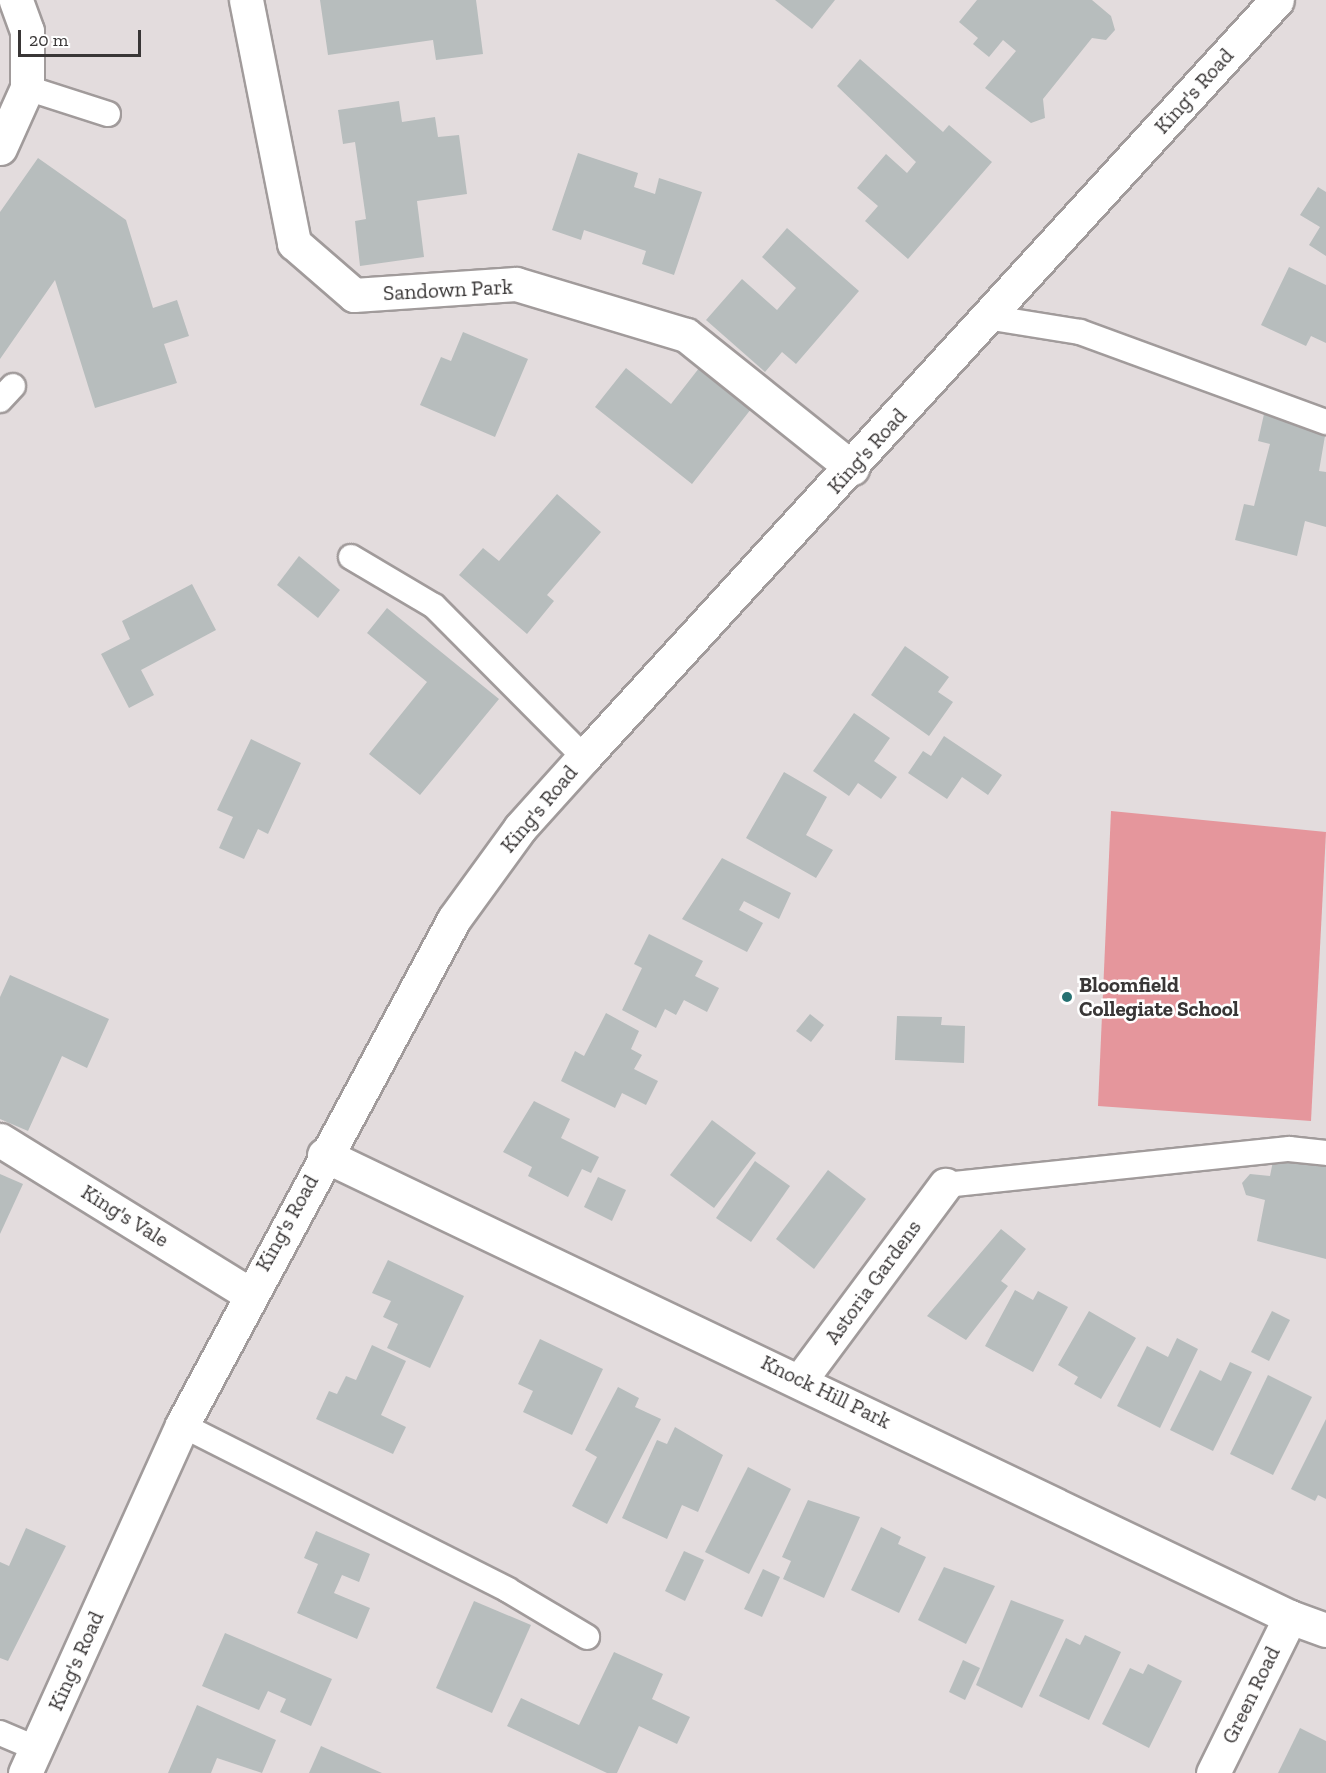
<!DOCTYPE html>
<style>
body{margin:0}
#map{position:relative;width:1326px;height:1773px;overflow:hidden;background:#e3dcdd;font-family:"Zilla Slab",serif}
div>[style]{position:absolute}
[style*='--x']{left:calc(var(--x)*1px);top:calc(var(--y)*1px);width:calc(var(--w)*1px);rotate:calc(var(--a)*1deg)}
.green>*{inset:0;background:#e5969c}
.building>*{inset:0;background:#b7bdbd}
.roads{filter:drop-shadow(2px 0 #a19b9b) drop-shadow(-2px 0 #a19b9b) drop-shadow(0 2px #a19b9b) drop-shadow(0 -2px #a19b9b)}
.service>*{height:24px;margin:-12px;padding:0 12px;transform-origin:12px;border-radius:12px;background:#fff}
.minor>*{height:33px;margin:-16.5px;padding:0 16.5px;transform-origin:16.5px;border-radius:16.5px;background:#fff}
.tertiary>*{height:33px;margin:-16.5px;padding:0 16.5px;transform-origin:16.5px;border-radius:16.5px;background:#fff}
.dots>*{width:16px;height:16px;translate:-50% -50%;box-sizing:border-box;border:3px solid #fff;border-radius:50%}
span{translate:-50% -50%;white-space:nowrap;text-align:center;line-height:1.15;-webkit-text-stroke:5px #fff;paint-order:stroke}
.street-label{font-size:21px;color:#393636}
.poi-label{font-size:21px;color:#393636;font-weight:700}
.left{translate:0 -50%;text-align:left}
.scale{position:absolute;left:18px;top:30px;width:123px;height:27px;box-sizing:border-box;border:3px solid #393636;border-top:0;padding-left:8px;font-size:18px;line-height:21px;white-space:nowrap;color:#393636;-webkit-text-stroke:4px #fff;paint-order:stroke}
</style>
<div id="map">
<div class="green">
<i style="clip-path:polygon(1111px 811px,1326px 832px,1311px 1121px,1098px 1106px)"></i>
</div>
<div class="building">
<i style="clip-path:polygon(320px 0,476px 0,483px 54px,436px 60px,433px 40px,328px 55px)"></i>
<i style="clip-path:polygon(775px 0,835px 0,812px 29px)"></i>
<i style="clip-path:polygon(977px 0,1092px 0,1111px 16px,1115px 30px,1106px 40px,1092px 38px,1043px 99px,1045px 118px,1031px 123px,985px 88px,1016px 51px,1003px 40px,989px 57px,973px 44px,978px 38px,959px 22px)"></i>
<i style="clip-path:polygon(860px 59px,943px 132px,949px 125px,992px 162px,908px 259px,865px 221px,878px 206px,857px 188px,886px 154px,907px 173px,916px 162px,837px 86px)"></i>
<i style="clip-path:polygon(399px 101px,402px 122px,435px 117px,438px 137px,459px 135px,467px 194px,417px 201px,424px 257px,360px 266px,355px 221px,366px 219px,355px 142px,343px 144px,338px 110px)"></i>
<i style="clip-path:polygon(578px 153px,638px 173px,634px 187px,655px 194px,659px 178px,702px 192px,674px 275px,642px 264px,646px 251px,584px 230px,581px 240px,552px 230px)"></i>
<i style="clip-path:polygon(38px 158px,126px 220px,153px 308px,177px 300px,189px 336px,164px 344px,177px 383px,95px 408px,55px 280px,0 359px,0 212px)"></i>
<i style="clip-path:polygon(1318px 187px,1326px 192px,1326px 256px,1309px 245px,1320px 227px,1300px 215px)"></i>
<i style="clip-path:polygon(787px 228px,859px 291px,796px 364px,782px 352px,765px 372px,706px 320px,742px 279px,777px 310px,796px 288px,762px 257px)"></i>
<i style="clip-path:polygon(1289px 267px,1326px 285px,1326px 343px,1311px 336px,1306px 346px,1261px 325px)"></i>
<i style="clip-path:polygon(463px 332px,528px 359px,495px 437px,420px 405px,441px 357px,451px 361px)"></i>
<i style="clip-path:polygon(703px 363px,755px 404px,692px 484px,595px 407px,626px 368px,671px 404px)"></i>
<i style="clip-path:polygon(1264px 414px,1326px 430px,1319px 471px,1326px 472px,1326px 527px,1305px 521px,1297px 556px,1235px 540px,1244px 504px,1254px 506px,1270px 444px,1258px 441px)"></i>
<i style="clip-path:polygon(557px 494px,601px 532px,547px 595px,554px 601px,527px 634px,459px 575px,483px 548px,499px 561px)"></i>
<i style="clip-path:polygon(299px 556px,340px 590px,318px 618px,277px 585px)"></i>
<i style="clip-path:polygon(192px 584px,216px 630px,141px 670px,154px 695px,129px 708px,101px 654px,130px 639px,122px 621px)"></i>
<i style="clip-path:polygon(387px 608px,499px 699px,420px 795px,369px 754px,427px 682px,367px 633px)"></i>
<i style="clip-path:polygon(905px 646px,949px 677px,938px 692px,953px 702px,929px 736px,871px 695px)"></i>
<i style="clip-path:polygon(854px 713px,890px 738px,874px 761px,897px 777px,881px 799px,858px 783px,849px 796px,813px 771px)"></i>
<i style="clip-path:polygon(944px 736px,1002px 775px,988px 795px,962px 777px,947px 799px,908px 773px,923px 751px,931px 756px)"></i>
<i style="clip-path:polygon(251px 739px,301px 763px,268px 834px,258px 829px,244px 859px,219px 848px,233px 817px,217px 810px)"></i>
<i style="clip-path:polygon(784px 772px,827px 797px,806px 835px,833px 850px,816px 878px,746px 838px)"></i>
<i style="clip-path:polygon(722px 858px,791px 893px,779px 919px,744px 901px,739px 910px,763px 923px,747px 952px,682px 919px)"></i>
<i style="clip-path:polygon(649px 934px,703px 961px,695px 976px,719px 988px,707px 1012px,684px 1000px,676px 1015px,665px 1009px,656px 1028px,622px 1010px,642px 968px,634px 964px)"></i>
<i style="clip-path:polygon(10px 975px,109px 1019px,87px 1068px,62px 1056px,28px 1131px,0 1119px,0 997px)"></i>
<i style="clip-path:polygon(606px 1013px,639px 1031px,631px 1049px,642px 1055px,634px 1069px,658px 1081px,646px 1105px,622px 1093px,615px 1108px,561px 1081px,575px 1051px,584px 1056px)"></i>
<i style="clip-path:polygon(810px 1014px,824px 1025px,811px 1042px,796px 1031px)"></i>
<i style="clip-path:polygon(897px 1016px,942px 1017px,941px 1025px,965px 1026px,964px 1063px,895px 1060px)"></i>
<i style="clip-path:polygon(534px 1101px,570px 1119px,561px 1138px,599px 1157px,591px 1173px,582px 1169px,568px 1197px,528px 1176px,532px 1167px,503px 1152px)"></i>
<i style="clip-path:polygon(712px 1120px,756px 1153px,714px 1208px,670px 1175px)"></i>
<i style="clip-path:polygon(755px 1161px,790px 1186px,751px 1242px,716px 1218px)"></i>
<i style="clip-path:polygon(1273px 1161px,1326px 1167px,1326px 1259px,1257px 1241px,1265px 1200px,1246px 1195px,1242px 1183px,1250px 1174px,1270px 1176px)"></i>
<i style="clip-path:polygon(828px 1170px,866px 1199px,814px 1269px,776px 1239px)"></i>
<i style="clip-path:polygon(0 1174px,23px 1184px,0 1234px)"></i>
<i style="clip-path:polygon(598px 1177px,626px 1190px,612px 1221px,584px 1207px)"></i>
<i style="clip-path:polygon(1001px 1229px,1026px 1249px,1001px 1281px,1008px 1286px,966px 1340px,927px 1316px)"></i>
<i style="clip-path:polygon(388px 1260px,464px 1296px,430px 1368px,387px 1348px,398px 1324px,383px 1317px,391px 1301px,372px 1293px)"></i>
<i style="clip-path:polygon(1015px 1290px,1033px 1300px,1038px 1291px,1068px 1307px,1033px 1372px,985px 1346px)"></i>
<i style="clip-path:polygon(1089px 1311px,1136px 1338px,1101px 1399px,1074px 1384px,1078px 1377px,1058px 1365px)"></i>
<i style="clip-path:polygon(1272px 1311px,1290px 1320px,1269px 1361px,1251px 1352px)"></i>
<i style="clip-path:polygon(1177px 1338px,1198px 1349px,1160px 1428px,1117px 1406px,1147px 1346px,1168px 1357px)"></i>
<i style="clip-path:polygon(540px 1339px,603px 1369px,572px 1435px,523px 1412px,533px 1391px,518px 1384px)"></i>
<i style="clip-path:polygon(372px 1345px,406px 1361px,381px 1415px,406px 1427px,393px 1454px,316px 1419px,329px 1391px,337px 1394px,346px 1376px,356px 1380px)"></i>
<i style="clip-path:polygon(1230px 1362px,1252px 1372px,1213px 1451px,1170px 1430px,1200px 1370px,1221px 1381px)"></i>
<i style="clip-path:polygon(1268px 1375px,1312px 1397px,1273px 1475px,1230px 1454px)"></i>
<i style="clip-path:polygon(618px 1387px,639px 1398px,635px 1407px,661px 1419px,607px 1524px,572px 1506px,597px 1457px,585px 1450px)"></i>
<i style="clip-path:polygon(1326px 1419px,1326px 1499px,1318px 1495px,1315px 1501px,1291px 1489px)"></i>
<i style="clip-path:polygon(675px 1427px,723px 1455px,698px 1512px,682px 1505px,667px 1539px,622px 1518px,657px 1440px,667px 1444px)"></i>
<i style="clip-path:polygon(748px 1467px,791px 1489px,749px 1574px,705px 1552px)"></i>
<i style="clip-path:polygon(808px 1500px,860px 1517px,824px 1598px,783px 1579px,791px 1561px,782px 1557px)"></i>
<i style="clip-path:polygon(881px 1527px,901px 1537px,898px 1544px,926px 1557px,899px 1613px,851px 1590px)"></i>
<i style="clip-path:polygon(26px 1528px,66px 1546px,8px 1661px,0 1658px,0 1562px,9px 1566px)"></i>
<i style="clip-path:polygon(316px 1531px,370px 1554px,359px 1582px,342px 1575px,334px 1593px,370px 1608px,357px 1639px,297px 1613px,318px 1564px,304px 1558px)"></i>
<i style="clip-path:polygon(684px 1551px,704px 1560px,685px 1601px,665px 1591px)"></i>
<i style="clip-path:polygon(944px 1567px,995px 1586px,966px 1644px,918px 1620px)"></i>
<i style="clip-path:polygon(763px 1569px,780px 1577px,762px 1617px,744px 1609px)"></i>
<i style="clip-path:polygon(1011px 1600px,1064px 1620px,1022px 1708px,976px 1685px)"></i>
<i style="clip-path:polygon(474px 1601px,531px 1625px,492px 1713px,436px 1688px)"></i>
<i style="clip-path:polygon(225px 1633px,332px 1679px,311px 1726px,280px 1712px,286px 1699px,268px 1691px,259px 1710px,202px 1686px)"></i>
<i style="clip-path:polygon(1085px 1635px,1121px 1652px,1089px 1720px,1039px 1696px,1066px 1638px,1080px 1645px)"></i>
<i style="clip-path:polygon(614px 1652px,663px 1674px,652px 1699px,690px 1717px,677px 1744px,639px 1726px,617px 1773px,607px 1773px,507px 1726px,521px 1698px,579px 1725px)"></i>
<i style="clip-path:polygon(963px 1660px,980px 1668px,965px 1700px,949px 1692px)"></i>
<i style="clip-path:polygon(1148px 1664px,1182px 1681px,1149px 1748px,1102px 1724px,1130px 1668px,1143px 1674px)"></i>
<i style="clip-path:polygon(197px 1705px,276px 1740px,262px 1773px,217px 1758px,211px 1773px,168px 1773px)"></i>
<i style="clip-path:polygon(1300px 1728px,1326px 1741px,1326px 1773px,1278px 1773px)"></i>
<i style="clip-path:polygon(321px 1746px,382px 1773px,309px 1773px)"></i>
</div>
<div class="roads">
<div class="service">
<i style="--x:27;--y:88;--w:85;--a:17.8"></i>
<i style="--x:987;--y:317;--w:94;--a:9.2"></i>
<i style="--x:1080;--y:332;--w:262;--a:20.1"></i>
<i style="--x:0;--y:400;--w:19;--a:-47"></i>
<i style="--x:351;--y:557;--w:96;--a:30.6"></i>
<i style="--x:434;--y:606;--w:213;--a:45.2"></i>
<i style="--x:945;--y:1185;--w:346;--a:-6"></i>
<i style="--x:1289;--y:1149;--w:37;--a:6"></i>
<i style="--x:182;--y:1425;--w:365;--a:26.8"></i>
<i style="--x:508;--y:1590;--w:92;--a:30.7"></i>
<i style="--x:0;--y:1733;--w:39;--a:23"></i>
</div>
<div class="minor">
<i style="--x:246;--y:0;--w:248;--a:78.8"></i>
<i style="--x:294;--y:243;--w:79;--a:40.9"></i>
<i style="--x:354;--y:295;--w:162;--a:-3.9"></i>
<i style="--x:516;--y:284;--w:177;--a:16.7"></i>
<i style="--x:686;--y:335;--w:213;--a:38.7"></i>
<i style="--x:0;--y:148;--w:66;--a:-65.8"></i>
<i style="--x:27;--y:88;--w:57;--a:-90"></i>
<i style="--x:27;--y:31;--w:33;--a:-110"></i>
<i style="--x:0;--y:1140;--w:291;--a:31.7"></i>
<i style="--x:324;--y:1155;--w:1071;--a:25.56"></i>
<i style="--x:1290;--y:1617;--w:38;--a:20"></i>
<i style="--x:801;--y:1379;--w:242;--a:-53.4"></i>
<i style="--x:1213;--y:1773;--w:174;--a:-63.7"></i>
</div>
<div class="tertiary">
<i style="--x:25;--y:1773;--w:382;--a:-65.7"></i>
<i style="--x:182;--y:1425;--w:574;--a:-61.74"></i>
<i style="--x:454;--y:919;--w:112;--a:-54"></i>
<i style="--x:520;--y:828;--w:96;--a:-48"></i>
<i style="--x:584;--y:757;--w:1026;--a:-47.53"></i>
</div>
</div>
<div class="dots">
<i style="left:1067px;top:997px;background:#267172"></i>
</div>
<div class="street-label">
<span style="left:1194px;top:91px;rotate:-48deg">King's Road</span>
<span style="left:448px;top:290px;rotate:-3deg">Sandown Park</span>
<span style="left:867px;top:451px;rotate:-48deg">King's Road</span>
<span style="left:539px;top:809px;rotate:-50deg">King's Road</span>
<span style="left:125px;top:1216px;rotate:32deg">King's Vale</span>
<span style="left:287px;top:1223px;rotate:-61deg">King's Road</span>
<span style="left:873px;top:1282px;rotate:-54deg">Astoria Gardens</span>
<span style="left:826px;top:1392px;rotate:26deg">Knock Hill Park</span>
<span style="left:76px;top:1661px;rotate:-66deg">King's Road</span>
<span style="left:1251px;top:1695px;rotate:-64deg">Green Road</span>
</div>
<div class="poi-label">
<span class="left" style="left:1079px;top:997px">Bloomfield<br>Collegiate School</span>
</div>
<div class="scale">20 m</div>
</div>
